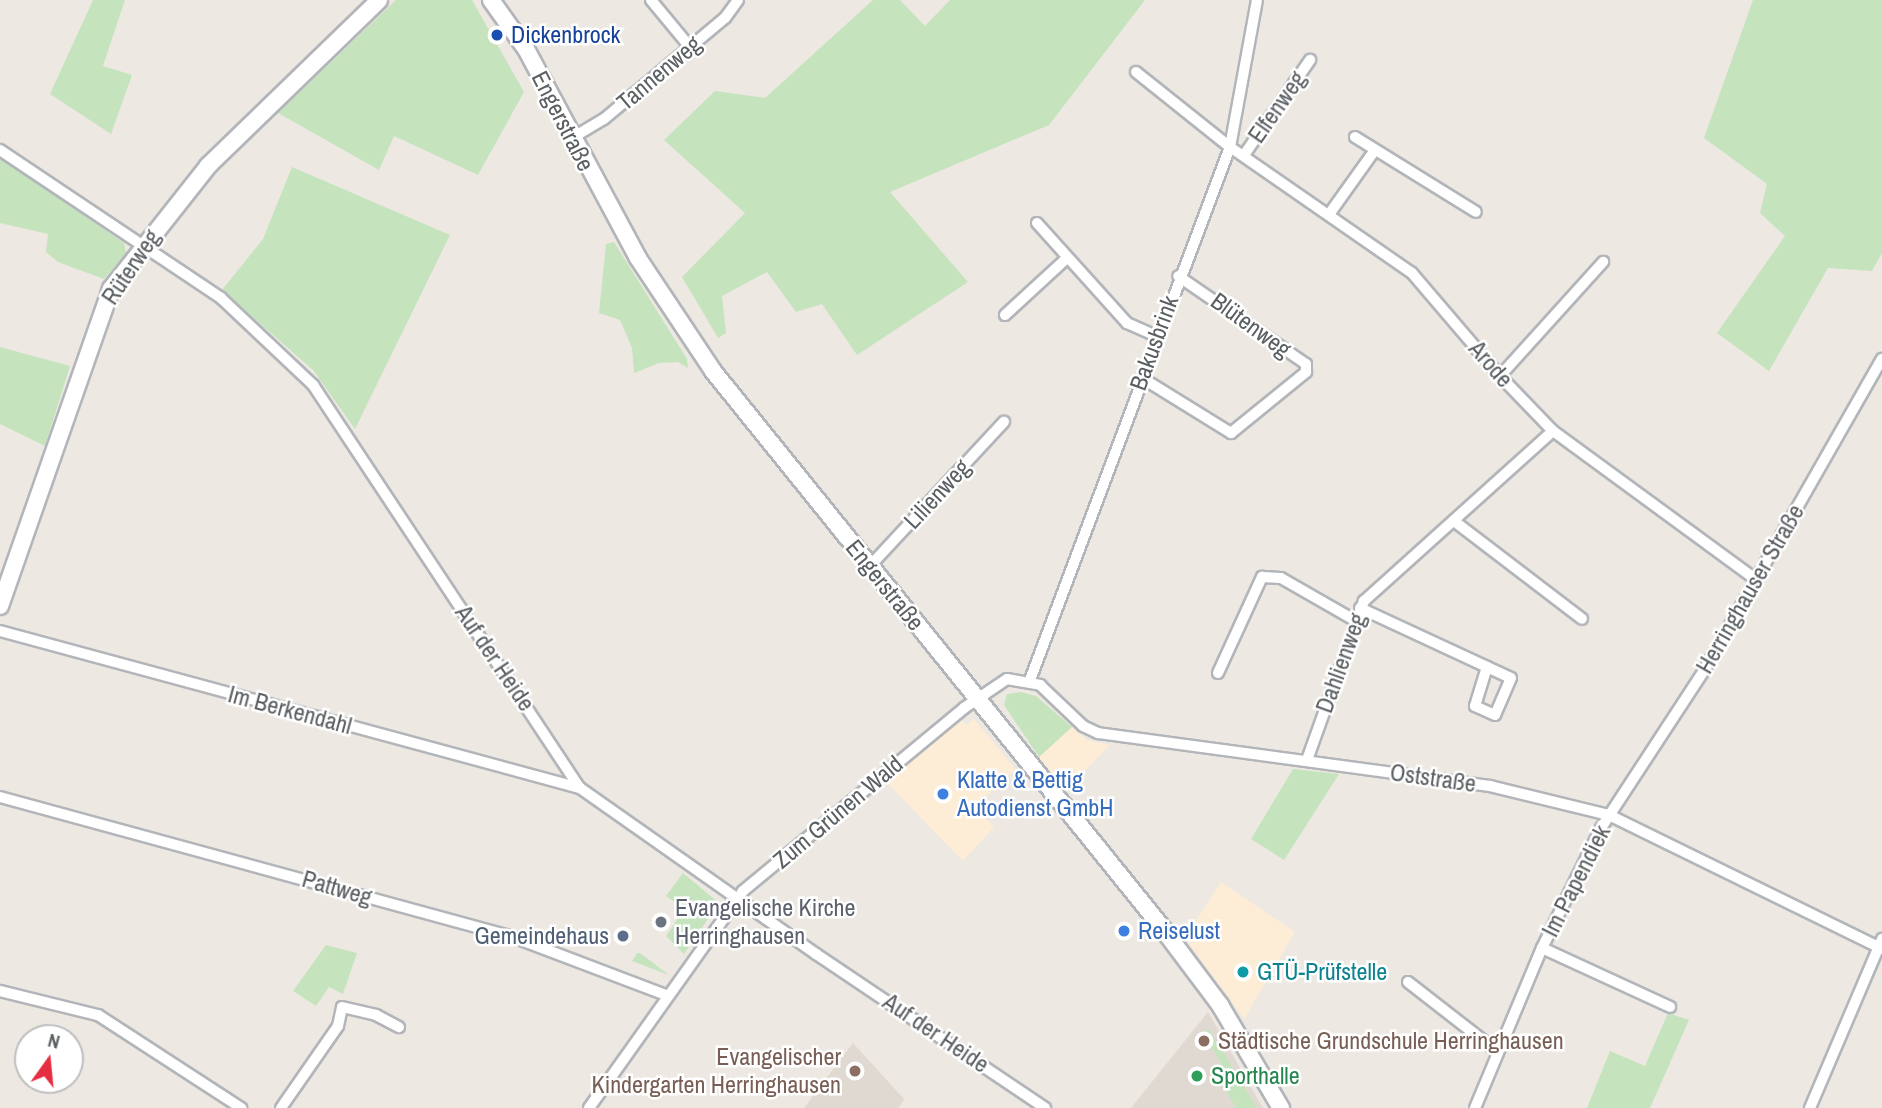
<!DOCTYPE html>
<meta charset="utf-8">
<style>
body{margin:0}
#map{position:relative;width:1882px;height:1108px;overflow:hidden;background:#ede8e1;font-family:"Archivo Narrow",sans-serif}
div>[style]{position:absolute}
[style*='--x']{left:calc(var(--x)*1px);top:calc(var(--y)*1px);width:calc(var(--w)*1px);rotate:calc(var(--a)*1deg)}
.commercial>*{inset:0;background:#fdedd6}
.education>*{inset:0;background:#dfd9d2}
.green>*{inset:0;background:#c5e4be}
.roads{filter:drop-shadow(2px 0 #b2b5b9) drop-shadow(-2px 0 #b2b5b9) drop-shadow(0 2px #b2b5b9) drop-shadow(0 -2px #b2b5b9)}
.street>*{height:10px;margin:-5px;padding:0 5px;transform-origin:5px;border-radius:5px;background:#fff}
.secondary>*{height:16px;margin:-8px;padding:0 8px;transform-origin:8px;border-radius:8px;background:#fff}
.dots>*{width:19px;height:19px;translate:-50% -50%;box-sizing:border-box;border:4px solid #fff;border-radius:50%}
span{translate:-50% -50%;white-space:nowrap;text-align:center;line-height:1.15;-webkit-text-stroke:5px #fff;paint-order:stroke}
.transit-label{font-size:24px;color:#164399}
.left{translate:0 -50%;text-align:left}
.street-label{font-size:24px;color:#5a5f62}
.shop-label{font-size:24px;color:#366cbe}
.worship-label{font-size:24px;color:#5b616d}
.service-label{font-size:24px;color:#4e5e75}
.right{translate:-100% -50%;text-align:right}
.culture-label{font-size:24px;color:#0d838f}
.education-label{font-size:24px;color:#785e54}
.leisure-label{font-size:24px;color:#27864d}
.north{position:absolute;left:14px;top:1024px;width:70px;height:70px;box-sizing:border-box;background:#fff;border:2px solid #bdbfc0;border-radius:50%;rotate:15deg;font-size:19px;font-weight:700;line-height:28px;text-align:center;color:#5a5f62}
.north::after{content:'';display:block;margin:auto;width:24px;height:32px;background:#e62e41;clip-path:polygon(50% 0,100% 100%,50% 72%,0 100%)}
</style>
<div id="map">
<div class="commercial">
<i style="clip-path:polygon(974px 719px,1015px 769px,975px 807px,994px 827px,963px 861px,886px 782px,961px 720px,966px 725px)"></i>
<i style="clip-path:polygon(1072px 727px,1087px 740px,1110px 745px,1066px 790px,1039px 757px)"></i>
<i style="clip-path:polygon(1221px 882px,1295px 932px,1244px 1019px,1185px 938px)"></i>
</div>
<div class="education">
<i style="clip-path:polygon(1208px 1012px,1263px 1108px,1131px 1108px)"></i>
<i style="clip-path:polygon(853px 1043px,904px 1099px,899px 1108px,804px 1108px)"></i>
</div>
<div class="green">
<i style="clip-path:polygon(93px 0,125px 0,103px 66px,132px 75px,111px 134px,50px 94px)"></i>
<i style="clip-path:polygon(396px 0,472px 0,524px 92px,478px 175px,394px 136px,379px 170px,278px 113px)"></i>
<i style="clip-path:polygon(873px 0,900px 0,925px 26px,950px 0,1145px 0,1049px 125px,890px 192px,968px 282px,857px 355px,822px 304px,796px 312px,767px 272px,722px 296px,726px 333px,718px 338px,682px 277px,745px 213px,664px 140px,715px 91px,765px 98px)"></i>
<i style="clip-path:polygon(1753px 0,1882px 0,1882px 253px,1872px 271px,1828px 268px,1769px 371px,1717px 333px,1785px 236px,1760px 213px,1767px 184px,1704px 138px)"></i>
<i style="clip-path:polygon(0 158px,124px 243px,126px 253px,104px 279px,58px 262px,46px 252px,48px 234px,0 223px)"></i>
<i style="clip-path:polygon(292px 167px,450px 235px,355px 429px,313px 370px,222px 290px,263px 239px)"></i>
<i style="clip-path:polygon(614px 242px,687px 359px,688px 368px,678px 362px,659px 363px,634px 373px,632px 348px,620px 320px,599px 313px,606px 244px)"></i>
<i style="clip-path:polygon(0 347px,70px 366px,45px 446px,0 424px)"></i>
<i style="clip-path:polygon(1021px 692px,1036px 696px,1072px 727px,1039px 757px,1004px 705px,1007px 694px)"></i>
<i style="clip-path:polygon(1293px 769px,1339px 774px,1284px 860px,1251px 839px)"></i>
<i style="clip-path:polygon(683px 873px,719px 903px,684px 954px,666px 936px,684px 909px,666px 896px)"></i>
<i style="clip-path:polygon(326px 945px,357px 953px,343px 994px,329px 987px,316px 1006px,293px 991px)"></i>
<i style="clip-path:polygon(637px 953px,640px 953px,669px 975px,632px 961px)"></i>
<i style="clip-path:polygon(1668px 1013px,1689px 1020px,1650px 1108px,1587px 1108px,1610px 1051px,1645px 1066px)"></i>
<i style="clip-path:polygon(1209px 1029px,1257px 1108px,1236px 1108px,1225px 1089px,1233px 1083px,1203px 1033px)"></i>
</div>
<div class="roads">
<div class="street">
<i style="--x:651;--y:0;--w:61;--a:50.3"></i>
<i style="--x:1136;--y:72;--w:120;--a:38.6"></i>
<i style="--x:1230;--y:147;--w:221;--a:34.7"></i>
<i style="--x:1412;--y:273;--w:135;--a:49.5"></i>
<i style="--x:1500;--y:376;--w:76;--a:46.1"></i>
<i style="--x:1553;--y:431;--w:250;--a:36.2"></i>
<i style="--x:1355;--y:137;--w:142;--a:31.8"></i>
<i style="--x:572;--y:138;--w:37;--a:-31"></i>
<i style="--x:604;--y:119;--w:158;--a:-39.9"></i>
<i style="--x:725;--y:18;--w:22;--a:-54"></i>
<i style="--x:0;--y:150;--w:266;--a:33.8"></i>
<i style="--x:221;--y:298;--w:127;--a:43.4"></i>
<i style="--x:313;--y:385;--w:483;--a:56.5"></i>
<i style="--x:580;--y:788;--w:289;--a:35.1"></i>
<i style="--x:816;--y:954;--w:276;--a:33.9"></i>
<i style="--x:1244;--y:155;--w:116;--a:-55.2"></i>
<i style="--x:1330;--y:213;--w:77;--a:-54.5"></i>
<i style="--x:1037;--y:223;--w:135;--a:48"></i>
<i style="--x:1127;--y:323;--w:32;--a:24"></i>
<i style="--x:1005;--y:315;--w:84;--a:-42.6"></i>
<i style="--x:1500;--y:376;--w:154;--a:-47.9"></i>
<i style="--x:1142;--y:378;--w:105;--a:31.7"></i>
<i style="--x:1231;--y:433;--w:97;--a:-39.1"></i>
<i style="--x:1306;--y:372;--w:8;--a:-90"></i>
<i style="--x:1306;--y:364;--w:155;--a:-145.5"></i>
<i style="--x:1454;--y:521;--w:161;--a:37.4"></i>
<i style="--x:870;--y:566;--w:197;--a:-47.1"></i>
<i style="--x:1360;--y:608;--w:166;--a:24.9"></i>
<i style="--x:1511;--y:678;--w:40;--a:113.4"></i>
<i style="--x:1495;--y:715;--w:22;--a:-156"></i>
<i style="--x:1475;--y:706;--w:41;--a:-72.9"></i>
<i style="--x:0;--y:631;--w:601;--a:15.15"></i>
<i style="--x:1218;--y:673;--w:106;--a:-65.4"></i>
<i style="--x:1262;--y:577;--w:19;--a:3"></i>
<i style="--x:1281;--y:578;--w:86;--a:29.8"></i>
<i style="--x:1030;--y:680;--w:569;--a:-69.43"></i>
<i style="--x:1230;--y:147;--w:149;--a:-79.6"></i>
<i style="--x:1307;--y:760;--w:169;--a:-70.3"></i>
<i style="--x:1364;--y:601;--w:254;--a:-42"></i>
<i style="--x:0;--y:797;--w:532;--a:15.26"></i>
<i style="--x:513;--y:937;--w:166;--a:20.8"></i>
<i style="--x:1542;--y:948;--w:141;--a:24.7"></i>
<i style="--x:1408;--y:982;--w:114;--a:37.9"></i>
<i style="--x:0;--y:991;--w:101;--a:13.8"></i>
<i style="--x:98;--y:1015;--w:171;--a:33"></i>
<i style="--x:281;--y:1108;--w:100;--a:-55.2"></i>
<i style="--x:338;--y:1026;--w:19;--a:-78"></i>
<i style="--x:342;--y:1007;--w:35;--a:13"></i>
<i style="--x:376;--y:1015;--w:26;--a:28"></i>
<i style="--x:589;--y:1108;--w:266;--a:-54.6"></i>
<i style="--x:743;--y:891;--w:287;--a:-39.6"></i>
<i style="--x:964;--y:708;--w:52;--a:-34"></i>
<i style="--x:1007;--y:679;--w:34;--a:10"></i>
<i style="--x:1040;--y:685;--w:59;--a:43.6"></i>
<i style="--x:1083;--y:726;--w:17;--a:25"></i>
<i style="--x:1098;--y:733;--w:396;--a:7.7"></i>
<i style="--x:1490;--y:786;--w:122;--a:13.7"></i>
<i style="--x:1609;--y:815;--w:304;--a:26.1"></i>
<i style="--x:1475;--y:1108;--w:173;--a:-67.3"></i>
<i style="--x:1542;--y:948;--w:134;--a:-63.8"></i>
<i style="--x:1601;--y:828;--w:190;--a:-56.8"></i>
<i style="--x:1705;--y:669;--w:357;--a:-60.3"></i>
<i style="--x:1810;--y:1108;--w:184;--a:-66.9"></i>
</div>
<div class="secondary">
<i style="--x:491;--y:0;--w:60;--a:54.5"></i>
<i style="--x:526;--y:49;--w:237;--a:61.8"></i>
<i style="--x:638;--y:258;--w:136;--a:56.4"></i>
<i style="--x:713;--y:371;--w:712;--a:51.1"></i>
<i style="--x:1160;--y:925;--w:100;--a:53.1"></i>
<i style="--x:1220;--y:1005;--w:120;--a:59.4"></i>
<i style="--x:0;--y:606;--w:336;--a:-70.7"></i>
<i style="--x:111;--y:289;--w:157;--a:-51.7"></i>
<i style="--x:208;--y:166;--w:238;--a:-44.1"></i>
</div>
</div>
<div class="dots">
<i style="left:497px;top:35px;background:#1a4fb4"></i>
<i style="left:943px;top:794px;background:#3f7fe0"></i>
<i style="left:661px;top:922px;background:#6b7280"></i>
<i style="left:1124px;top:931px;background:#3f7fe0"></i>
<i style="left:623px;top:936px;background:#5c6f8a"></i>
<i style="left:1243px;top:972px;background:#0f9aa8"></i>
<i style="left:1204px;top:1041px;background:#8d6e63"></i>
<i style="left:855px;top:1071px;background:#8d6e63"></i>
<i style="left:1197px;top:1076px;background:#2e9e5b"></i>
</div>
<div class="transit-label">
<span class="left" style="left:511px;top:35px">Dickenbrock</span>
</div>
<div class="street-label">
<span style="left:659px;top:73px;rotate:-40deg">Tannenweg</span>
<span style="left:1277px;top:107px;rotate:-55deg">Elfenweg</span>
<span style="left:563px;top:121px;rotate:63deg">Engerstraße</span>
<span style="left:131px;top:267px;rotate:-56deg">Rüterweg</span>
<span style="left:1251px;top:325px;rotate:36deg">Blütenweg</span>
<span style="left:1154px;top:343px;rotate:-70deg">Bakusbrink</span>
<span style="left:1491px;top:364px;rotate:49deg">Arode</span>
<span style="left:937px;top:494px;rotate:-47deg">Lilienweg</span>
<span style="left:885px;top:585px;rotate:51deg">Engerstraße</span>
<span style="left:1750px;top:589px;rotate:-60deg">Herringhauser Straße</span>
<span style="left:495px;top:658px;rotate:56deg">Auf der Heide</span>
<span style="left:1341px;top:663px;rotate:-70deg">Dahlienweg</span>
<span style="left:290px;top:710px;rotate:15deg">Im Berkendahl</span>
<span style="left:1433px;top:778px;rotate:8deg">Oststraße</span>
<span style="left:838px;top:812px;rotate:-40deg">Zum Grünen Wald</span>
<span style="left:1576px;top:881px;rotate:-63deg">Im Papendiek</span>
<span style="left:337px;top:888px;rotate:16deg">Pattweg</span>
<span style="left:936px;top:1033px;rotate:34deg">Auf der Heide</span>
</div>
<div class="shop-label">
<span class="left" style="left:957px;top:794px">Klatte &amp; Bettig<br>Autodienst GmbH</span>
<span class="left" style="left:1138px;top:931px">Reiselust</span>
</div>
<div class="worship-label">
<span class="left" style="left:675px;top:922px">Evangelische Kirche<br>Herringhausen</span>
</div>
<div class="service-label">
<span class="right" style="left:609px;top:936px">Gemeindehaus</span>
</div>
<div class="culture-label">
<span class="left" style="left:1257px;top:972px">GTÜ-Prüfstelle</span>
</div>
<div class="education-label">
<span class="left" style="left:1218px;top:1041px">Städtische Grundschule Herringhausen</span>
<span class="right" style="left:841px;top:1071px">Evangelischer<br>Kindergarten Herringhausen</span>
</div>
<div class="leisure-label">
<span class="left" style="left:1211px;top:1076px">Sporthalle</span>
</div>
<div class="north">N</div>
</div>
